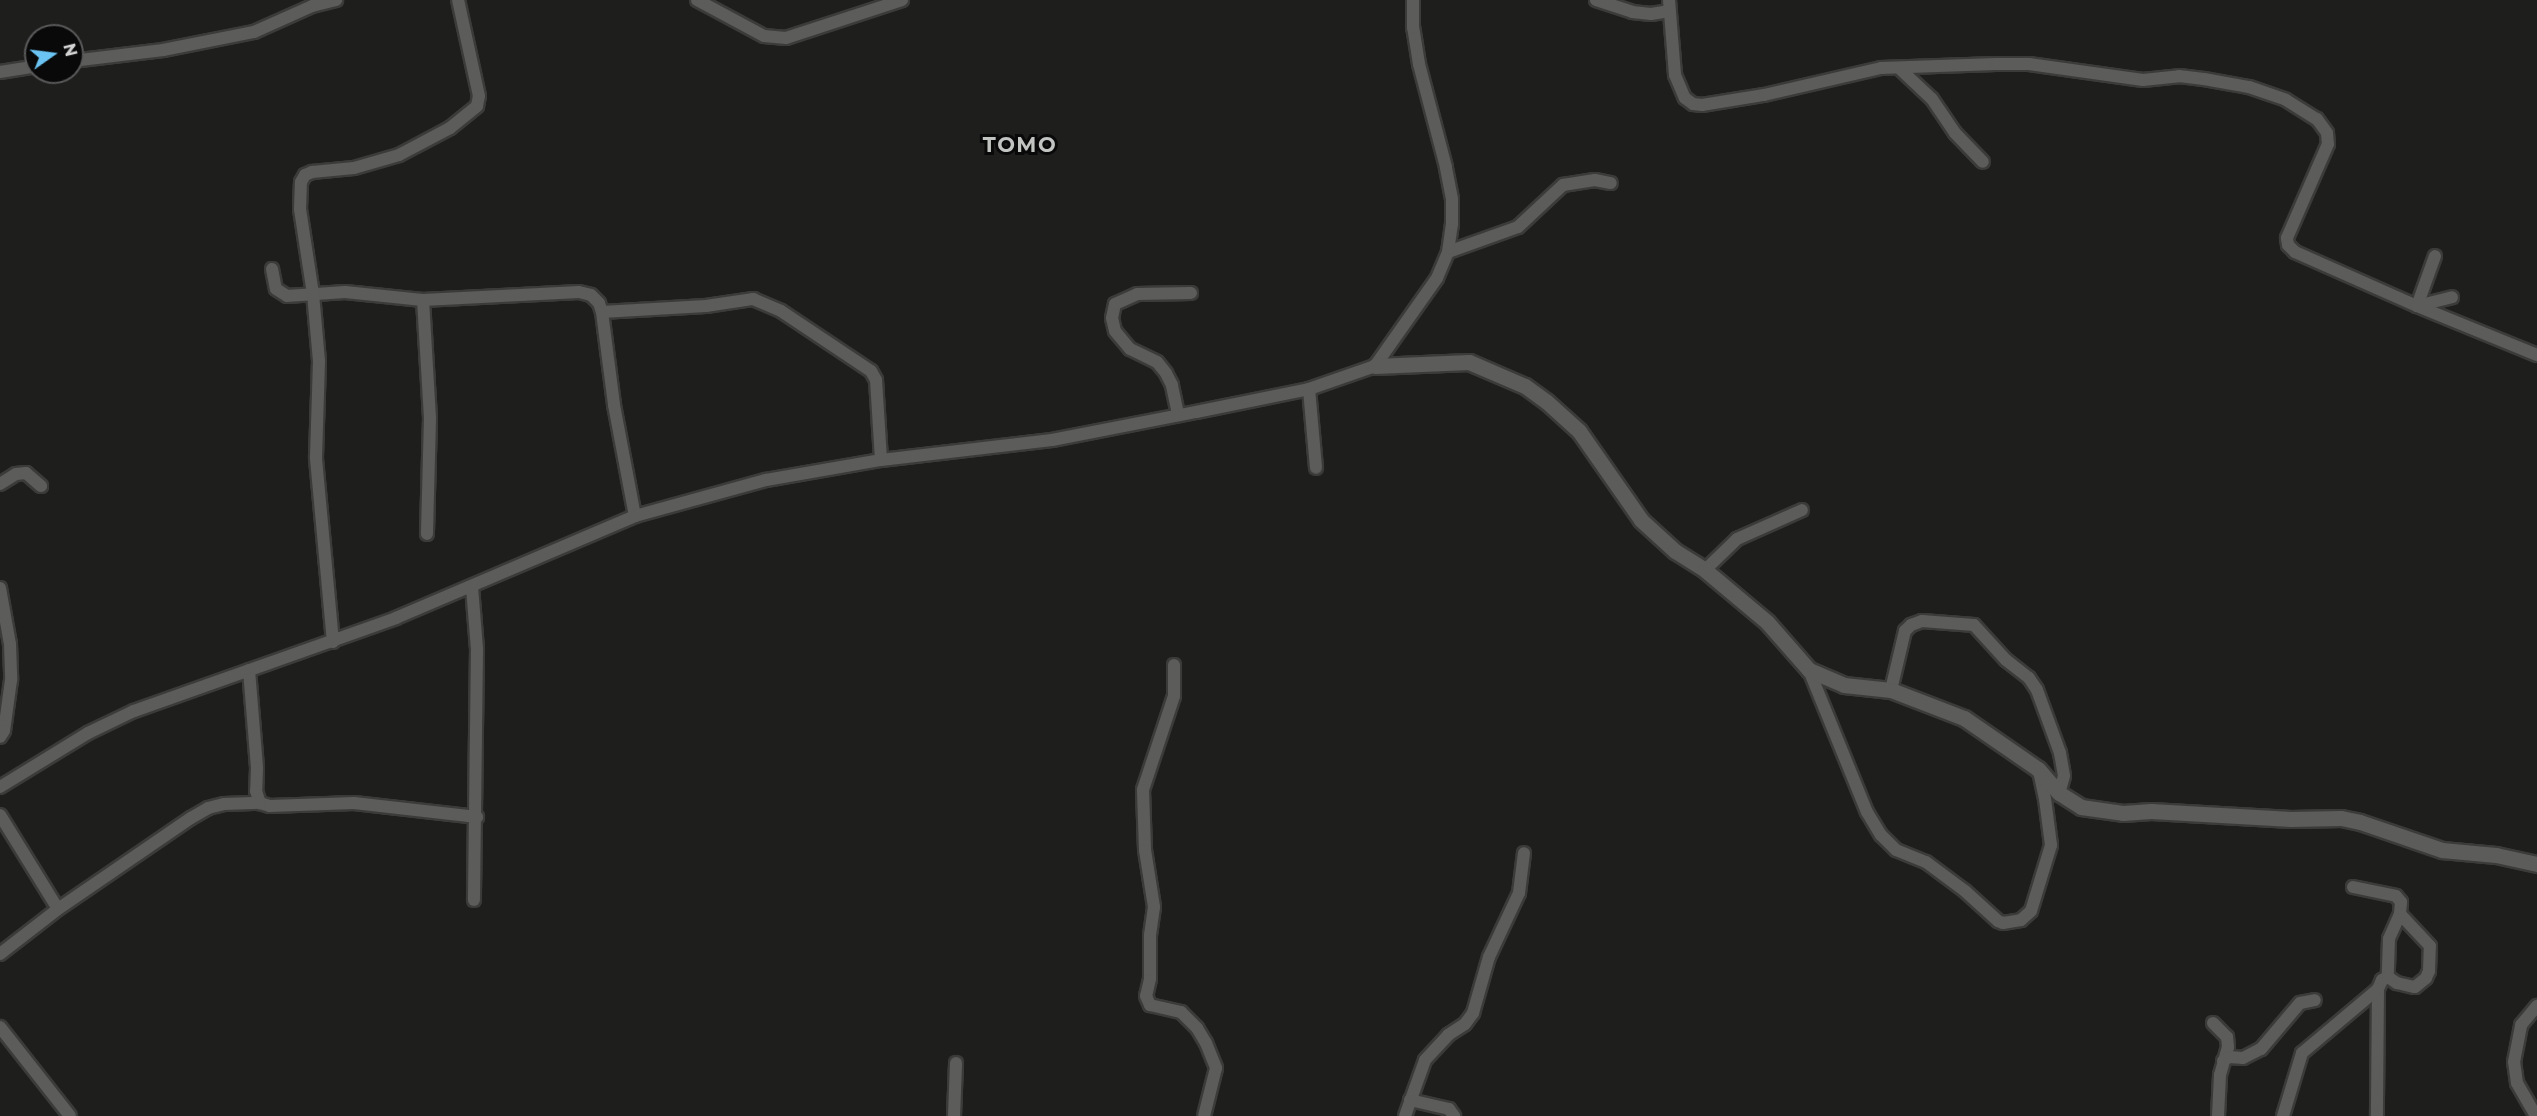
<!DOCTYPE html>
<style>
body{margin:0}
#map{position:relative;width:2537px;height:1116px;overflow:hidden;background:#1e1f1d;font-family:Montserrat,sans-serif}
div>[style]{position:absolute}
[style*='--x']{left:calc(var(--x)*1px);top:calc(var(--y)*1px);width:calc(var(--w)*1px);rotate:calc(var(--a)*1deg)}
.roads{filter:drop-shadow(2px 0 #3b3c3a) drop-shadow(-2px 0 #3b3c3a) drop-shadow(0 2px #3b3c3a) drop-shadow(0 -2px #3b3c3a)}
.minor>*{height:12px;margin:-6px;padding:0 6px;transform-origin:6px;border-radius:6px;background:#5c5c5b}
.tertiary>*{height:15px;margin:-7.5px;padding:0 7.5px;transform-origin:7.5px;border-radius:7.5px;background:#5c5c5b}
span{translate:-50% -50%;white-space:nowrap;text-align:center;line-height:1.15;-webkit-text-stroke:6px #080908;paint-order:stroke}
.district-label{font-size:21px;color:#c2c4c2;font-weight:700;letter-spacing:1.5px}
.north{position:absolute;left:24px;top:24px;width:60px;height:60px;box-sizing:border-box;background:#080908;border:2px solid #585958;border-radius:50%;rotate:76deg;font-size:16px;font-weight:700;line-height:24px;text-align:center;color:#d1d2d1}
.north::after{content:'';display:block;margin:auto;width:21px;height:27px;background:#6ac3f1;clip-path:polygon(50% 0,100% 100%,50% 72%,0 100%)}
</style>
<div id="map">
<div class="roads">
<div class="minor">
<i style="--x:697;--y:0;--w:76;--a:28.2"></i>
<i style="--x:764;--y:36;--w:22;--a:5"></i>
<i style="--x:786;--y:38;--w:122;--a:-18.1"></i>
<i style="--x:1596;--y:0;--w:38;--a:18"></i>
<i style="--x:1632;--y:12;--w:19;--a:6"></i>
<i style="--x:1651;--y:14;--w:19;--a:-9"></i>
<i style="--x:1669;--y:0;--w:75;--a:85.4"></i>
<i style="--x:1675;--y:75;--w:25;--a:67"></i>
<i style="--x:1685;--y:98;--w:10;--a:37"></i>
<i style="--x:1693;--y:104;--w:9;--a:6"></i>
<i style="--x:1702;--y:105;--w:63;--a:-9.2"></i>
<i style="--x:1764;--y:95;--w:120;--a:-13"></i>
<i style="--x:1881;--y:68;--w:115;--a:-2"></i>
<i style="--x:1996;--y:64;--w:33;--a:0"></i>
<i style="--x:2029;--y:64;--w:115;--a:8"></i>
<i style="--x:2143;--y:80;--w:36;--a:-6"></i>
<i style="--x:2179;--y:76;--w:25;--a:7"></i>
<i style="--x:2204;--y:79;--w:46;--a:10.1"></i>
<i style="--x:2249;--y:87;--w:39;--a:19"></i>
<i style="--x:2286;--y:100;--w:36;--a:32"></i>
<i style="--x:2317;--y:119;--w:17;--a:54"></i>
<i style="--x:2327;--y:133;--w:11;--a:85"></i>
<i style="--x:2328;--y:144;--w:103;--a:113.6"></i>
<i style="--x:2287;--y:238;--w:7;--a:82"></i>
<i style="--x:2288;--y:245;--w:10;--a:45"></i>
<i style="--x:2295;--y:252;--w:133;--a:23.9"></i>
<i style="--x:2417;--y:306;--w:130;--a:22.2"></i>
<i style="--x:72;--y:61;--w:92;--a:-6.9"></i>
<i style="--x:163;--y:50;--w:93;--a:-11.2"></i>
<i style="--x:254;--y:32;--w:64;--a:-24.1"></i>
<i style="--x:312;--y:6;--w:25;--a:-14"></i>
<i style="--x:1899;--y:68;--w:45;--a:43.2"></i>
<i style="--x:1932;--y:99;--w:41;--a:55.9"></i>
<i style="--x:1955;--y:133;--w:40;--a:46"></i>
<i style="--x:0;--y:72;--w:36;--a:-9"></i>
<i style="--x:1448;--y:252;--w:74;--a:-19.7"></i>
<i style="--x:1518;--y:227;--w:62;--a:-43"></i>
<i style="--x:1563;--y:185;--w:32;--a:-9"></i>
<i style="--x:1595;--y:180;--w:16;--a:11"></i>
<i style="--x:272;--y:269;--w:20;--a:79"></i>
<i style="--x:276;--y:289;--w:13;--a:32"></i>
<i style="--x:287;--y:296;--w:58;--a:-3.9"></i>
<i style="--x:345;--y:292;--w:78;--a:5.9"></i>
<i style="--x:423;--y:300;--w:156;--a:-2.9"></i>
<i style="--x:579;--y:292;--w:12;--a:14"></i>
<i style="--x:591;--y:295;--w:11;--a:45"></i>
<i style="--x:599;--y:303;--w:9;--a:72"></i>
<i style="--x:602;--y:312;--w:94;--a:82.6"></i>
<i style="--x:614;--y:405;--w:113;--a:79.3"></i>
<i style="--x:423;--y:300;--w:118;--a:86.6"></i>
<i style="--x:430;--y:418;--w:116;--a:91.5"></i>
<i style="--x:2417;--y:306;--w:53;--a:-70.2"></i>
<i style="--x:2417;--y:306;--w:36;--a:-14"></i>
<i style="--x:602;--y:312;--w:104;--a:-3.3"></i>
<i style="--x:706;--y:306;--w:48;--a:-8.5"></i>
<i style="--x:753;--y:299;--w:30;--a:23"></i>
<i style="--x:781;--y:311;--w:108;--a:33.7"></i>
<i style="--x:871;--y:371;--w:10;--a:61"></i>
<i style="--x:876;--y:380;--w:80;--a:86.4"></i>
<i style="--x:1309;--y:389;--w:79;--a:84.9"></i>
<i style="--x:1178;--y:414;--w:30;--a:-102"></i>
<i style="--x:1172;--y:385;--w:13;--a:-117"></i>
<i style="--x:1166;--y:373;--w:14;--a:-129"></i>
<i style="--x:1157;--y:362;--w:30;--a:-154"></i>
<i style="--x:1130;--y:349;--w:23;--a:-130"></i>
<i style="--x:1115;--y:331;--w:13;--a:-103"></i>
<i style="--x:1112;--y:318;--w:14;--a:-78"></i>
<i style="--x:1115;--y:304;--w:24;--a:-24"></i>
<i style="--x:1137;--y:294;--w:54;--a:-1.1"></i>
<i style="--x:0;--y:484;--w:19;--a:-32"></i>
<i style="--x:16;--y:474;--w:10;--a:-6"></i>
<i style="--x:26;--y:473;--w:20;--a:41"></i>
<i style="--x:1705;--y:570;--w:45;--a:-44.1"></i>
<i style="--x:1737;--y:539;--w:71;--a:-24"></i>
<i style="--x:472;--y:587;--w:62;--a:85.4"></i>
<i style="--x:477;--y:649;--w:251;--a:90.7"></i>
<i style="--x:0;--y:588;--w:57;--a:79.9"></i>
<i style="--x:10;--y:644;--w:36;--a:88"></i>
<i style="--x:11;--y:680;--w:51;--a:97.8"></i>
<i style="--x:4;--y:731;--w:7;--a:124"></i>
<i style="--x:333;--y:642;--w:186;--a:-95.3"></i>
<i style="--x:316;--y:457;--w:96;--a:-88.2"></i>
<i style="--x:319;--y:361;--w:67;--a:-95.1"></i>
<i style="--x:313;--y:294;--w:86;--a:-98.7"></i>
<i style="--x:300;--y:209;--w:27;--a:-88"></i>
<i style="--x:301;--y:182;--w:8;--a:-60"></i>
<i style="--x:305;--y:175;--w:8;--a:-23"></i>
<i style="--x:312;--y:172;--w:42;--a:-5.4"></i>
<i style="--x:354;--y:168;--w:47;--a:-16.1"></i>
<i style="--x:399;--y:155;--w:58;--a:-27.9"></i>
<i style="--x:450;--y:128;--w:35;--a:-39"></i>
<i style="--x:477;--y:106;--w:10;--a:-79"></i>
<i style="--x:479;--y:96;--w:98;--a:-102.3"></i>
<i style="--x:1174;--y:665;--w:31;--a:90"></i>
<i style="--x:1174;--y:696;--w:99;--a:108.3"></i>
<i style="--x:1143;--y:790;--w:60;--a:88.1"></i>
<i style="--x:1145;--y:850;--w:58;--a:81"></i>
<i style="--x:1154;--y:907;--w:28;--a:98"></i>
<i style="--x:1150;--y:935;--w:44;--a:90"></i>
<i style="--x:1150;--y:979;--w:17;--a:103"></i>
<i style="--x:1146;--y:996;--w:10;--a:66"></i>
<i style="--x:1150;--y:1005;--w:32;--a:13"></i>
<i style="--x:1181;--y:1012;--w:23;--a:45"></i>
<i style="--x:1197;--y:1028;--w:17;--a:59"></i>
<i style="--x:1206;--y:1043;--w:27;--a:68"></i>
<i style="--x:1216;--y:1068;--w:49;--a:104"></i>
<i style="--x:249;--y:670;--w:98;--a:85.3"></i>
<i style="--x:257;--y:768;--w:23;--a:92"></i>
<i style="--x:256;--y:791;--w:13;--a:72"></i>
<i style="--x:260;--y:803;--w:10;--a:17"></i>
<i style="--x:270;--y:806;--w:84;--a:-2"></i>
<i style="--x:354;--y:803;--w:124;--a:6.5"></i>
<i style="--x:1809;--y:670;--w:153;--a:67.8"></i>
<i style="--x:1867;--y:812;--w:27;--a:59"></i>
<i style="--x:1881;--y:835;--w:21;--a:45"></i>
<i style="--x:1896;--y:850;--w:32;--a:22"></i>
<i style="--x:1926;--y:862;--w:49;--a:36.6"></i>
<i style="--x:1965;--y:891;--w:45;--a:42.3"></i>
<i style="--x:1998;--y:921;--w:5;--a:22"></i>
<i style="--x:2003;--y:923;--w:18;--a:-9"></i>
<i style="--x:2021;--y:920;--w:13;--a:-42"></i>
<i style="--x:2031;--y:911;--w:69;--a:-73.1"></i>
<i style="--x:2051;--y:845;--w:46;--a:-97.4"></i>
<i style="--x:2045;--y:799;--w:30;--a:-102"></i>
<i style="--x:1891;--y:690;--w:61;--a:-76.7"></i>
<i style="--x:1905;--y:631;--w:8;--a:-45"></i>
<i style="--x:1911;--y:625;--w:12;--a:-20"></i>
<i style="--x:1922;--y:621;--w:52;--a:4.4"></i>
<i style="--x:1974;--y:625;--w:47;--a:47.6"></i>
<i style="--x:2006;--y:660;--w:29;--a:38"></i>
<i style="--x:2029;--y:678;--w:14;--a:56"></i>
<i style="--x:2037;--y:690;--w:67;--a:69.9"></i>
<i style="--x:2060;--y:753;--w:23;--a:80"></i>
<i style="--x:2064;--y:776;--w:18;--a:106"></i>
<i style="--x:0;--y:787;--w:103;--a:-31.5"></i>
<i style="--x:88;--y:733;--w:51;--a:-25.6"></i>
<i style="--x:134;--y:711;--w:278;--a:-19.5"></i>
<i style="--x:396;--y:618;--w:260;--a:-23.1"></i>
<i style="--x:635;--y:516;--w:136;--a:-15.4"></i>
<i style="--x:766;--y:480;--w:117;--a:-9.9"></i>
<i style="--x:881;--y:460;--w:172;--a:-6.7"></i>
<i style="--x:1052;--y:440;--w:147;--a:-11"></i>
<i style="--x:1196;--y:412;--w:115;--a:-11.5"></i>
<i style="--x:1309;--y:389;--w:70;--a:-19.2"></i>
<i style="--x:1375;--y:366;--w:108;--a:-54.8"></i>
<i style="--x:1437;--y:278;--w:28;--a:-67"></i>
<i style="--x:1448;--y:252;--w:28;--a:-82"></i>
<i style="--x:1452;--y:224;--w:25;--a:-90"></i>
<i style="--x:1452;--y:199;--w:33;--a:-101"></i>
<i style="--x:1446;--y:167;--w:106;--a:-104.7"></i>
<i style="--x:1419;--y:64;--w:36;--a:-99"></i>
<i style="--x:1413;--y:28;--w:28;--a:-90"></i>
<i style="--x:0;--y:815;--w:110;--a:58.3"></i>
<i style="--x:2353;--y:887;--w:44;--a:11.8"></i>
<i style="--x:2396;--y:896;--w:8;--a:50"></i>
<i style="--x:2401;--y:902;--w:12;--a:95"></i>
<i style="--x:2400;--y:914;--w:27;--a:114"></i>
<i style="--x:2389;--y:939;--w:38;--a:92"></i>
<i style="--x:2388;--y:977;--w:7;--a:153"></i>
<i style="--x:2382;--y:980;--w:10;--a:114"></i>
<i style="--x:2378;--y:989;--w:127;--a:90.5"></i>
<i style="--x:0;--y:954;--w:73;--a:-37.8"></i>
<i style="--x:58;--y:909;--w:161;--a:-34.4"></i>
<i style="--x:191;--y:818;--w:20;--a:-30"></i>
<i style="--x:208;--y:808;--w:16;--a:-14"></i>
<i style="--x:224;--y:804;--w:36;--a:-2"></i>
<i style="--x:2388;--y:977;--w:11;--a:34"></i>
<i style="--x:2397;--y:983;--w:18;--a:13"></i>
<i style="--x:2415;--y:987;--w:14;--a:-39"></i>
<i style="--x:2426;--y:978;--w:8;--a:-67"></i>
<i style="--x:2429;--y:971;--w:25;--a:-88"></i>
<i style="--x:2430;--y:946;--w:44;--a:-133.2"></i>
<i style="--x:2213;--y:1023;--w:20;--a:45"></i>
<i style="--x:2227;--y:1037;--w:10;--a:84"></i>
<i style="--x:2228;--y:1047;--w:29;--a:106"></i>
<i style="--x:2220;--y:1075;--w:41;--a:92.8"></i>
<i style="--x:0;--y:1027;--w:113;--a:51.8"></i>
<i style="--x:2223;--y:1061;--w:7;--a:-34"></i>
<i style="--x:2229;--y:1057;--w:14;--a:4"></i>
<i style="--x:2243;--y:1058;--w:20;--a:-27"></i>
<i style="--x:2261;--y:1049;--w:60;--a:-49.7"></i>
<i style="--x:2300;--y:1003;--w:15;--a:-11"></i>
<i style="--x:1410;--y:1100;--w:40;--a:13"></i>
<i style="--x:1449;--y:1109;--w:9;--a:54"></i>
<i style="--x:954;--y:1116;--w:53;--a:-87.8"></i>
<i style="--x:1405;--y:1116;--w:59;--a:-70.3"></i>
<i style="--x:1425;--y:1060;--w:34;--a:-47"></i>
<i style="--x:1448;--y:1035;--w:20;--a:-33"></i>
<i style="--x:1465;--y:1024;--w:14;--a:-54"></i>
<i style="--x:1473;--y:1013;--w:58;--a:-74.1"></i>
<i style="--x:1489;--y:957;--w:71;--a:-64.9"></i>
<i style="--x:1519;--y:893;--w:40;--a:-82.9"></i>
<i style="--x:2283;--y:1116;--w:66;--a:-73.2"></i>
<i style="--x:2302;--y:1053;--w:99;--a:-40.1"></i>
<i style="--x:2536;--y:1116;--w:38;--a:-120"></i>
<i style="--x:2517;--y:1083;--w:21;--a:-98"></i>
<i style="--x:2514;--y:1062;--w:38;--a:-79"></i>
<i style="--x:2521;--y:1025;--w:25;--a:-50"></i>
</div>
<div class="tertiary">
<i style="--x:1375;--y:366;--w:94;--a:-2.4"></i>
<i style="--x:1469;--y:362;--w:61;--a:23.2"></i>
<i style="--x:1525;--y:386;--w:27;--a:36"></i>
<i style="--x:1547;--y:402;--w:43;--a:42.2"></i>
<i style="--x:1579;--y:431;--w:108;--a:55.1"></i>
<i style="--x:1641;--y:520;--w:46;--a:42.4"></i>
<i style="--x:1675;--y:551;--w:36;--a:32"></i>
<i style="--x:1705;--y:570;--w:81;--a:40"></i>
<i style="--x:1767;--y:622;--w:64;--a:48.8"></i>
<i style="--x:1809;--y:670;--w:38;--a:23"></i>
<i style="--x:1844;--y:685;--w:47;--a:6.1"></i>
<i style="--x:1891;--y:690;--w:78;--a:21"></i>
<i style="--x:1964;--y:718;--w:90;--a:34.6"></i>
<i style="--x:2038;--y:769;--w:32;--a:49"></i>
<i style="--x:2059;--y:793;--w:26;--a:32"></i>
<i style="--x:2081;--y:807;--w:42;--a:8.1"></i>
<i style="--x:2123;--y:813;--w:28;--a:-4"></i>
<i style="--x:2151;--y:811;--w:140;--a:3.3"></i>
<i style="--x:2291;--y:819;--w:50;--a:-1.1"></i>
<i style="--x:2341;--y:818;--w:19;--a:12"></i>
<i style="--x:2360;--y:822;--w:87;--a:18.9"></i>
<i style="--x:2442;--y:850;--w:54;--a:5.3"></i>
<i style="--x:2496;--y:855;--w:42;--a:12.4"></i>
</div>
</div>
<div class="district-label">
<span style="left:1020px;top:145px">TOMO</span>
</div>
<div class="north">N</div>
</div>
